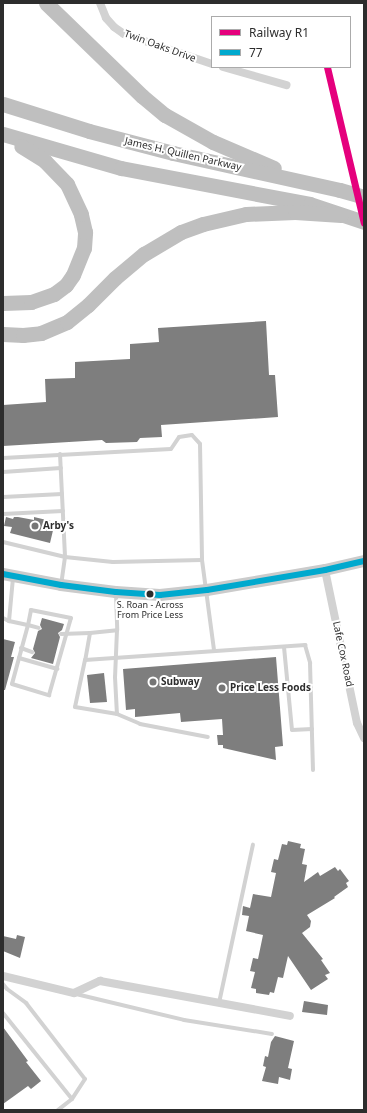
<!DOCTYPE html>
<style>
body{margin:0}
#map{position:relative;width:367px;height:1113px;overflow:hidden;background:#fff;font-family:"Noto Sans",sans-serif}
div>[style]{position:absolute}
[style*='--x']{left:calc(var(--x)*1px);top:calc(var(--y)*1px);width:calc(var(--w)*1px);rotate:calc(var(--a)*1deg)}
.building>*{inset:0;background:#7e7e7e}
.lane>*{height:4px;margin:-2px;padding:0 2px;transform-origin:2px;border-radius:2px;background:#d2d2d2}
.street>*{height:8px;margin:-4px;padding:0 4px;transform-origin:4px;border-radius:4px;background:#d2d2d2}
.secondary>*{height:12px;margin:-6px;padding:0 6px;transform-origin:6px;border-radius:6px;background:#cbcbcb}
.highway>*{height:15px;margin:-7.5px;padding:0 7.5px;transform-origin:7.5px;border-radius:7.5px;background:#bfbfbf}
.bus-1>*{height:6px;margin:-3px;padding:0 3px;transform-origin:3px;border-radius:3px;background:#00a9ce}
.rail-1>*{height:7px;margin:-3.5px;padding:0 3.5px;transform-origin:3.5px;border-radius:3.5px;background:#e5007d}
.dots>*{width:11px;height:11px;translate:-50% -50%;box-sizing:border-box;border:2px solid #fff;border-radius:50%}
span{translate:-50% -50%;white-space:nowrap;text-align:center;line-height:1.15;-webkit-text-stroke:4px #fff;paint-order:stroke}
.bus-label{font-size:9px;color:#2d2d2d}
.street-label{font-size:10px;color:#2d2d2d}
.poi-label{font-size:10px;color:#2d2d2d;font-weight:700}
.left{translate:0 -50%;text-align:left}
.frame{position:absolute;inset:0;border:4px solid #2d2d2d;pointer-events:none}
.legend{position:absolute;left:211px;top:16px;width:140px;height:52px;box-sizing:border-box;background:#fff;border:1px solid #ababab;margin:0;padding:5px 7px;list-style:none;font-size:12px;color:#2d2d2d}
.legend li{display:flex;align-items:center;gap:8px;height:20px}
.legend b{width:20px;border:1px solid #ababab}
</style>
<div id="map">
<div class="building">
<i style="clip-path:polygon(266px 321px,269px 375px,275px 375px,278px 417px,161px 425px,162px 437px,140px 438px,137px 442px,106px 443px,102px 440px,3px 446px,3px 405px,46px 402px,45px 379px,75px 378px,75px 362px,130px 359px,130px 344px,159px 342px,158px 328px)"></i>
<i style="clip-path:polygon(6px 517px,13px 519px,14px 517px,18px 517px,34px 520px,34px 517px,55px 522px,50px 543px,10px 533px,12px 527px,4px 526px)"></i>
<i style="clip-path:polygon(42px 618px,64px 624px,62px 630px,58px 633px,60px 637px,53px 664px,31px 658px,35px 653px,33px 649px,38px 631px,42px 629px,40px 625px)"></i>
<i style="clip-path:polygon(3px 639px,15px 642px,11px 657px,14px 657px,5px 690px,3px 690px)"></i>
<i style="clip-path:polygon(276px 657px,283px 746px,275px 747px,276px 760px,223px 748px,223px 745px,218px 745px,217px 735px,223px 735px,222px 719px,181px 722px,180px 713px,135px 717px,135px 709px,126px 710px,123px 669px)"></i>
<i style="clip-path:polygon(104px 673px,107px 702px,90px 703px,87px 675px)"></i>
<i style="clip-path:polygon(288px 841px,301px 844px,300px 848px,305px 849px,302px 864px,307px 865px,304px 882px,318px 872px,320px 876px,335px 867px,338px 871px,340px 869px,349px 881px,346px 883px,348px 887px,334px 897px,335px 898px,307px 915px,311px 921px,310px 927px,302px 933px,323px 959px,321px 960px,330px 973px,325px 975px,328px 979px,311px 990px,288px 956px,283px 978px,278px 977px,274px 993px,270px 992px,269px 995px,256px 993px,256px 989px,251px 988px,255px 972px,250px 971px,253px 958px,258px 959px,263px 935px,246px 931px,249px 916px,242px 915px,243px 906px,250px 908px,253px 894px,271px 897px,276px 873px,271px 872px,274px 859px,278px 860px,282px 844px,287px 845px)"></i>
<i style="clip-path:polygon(17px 935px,25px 937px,20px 958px,3px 951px,3px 936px,16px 939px)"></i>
<i style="clip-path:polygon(304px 1001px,328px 1005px,327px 1015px,302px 1012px)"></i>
<i style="clip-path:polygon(3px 1027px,28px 1061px,26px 1062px,41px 1081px,31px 1089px,28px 1086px,3px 1104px)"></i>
<i style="clip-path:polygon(275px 1036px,294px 1041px,288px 1068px,292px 1069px,290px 1080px,279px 1077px,278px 1084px,262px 1081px,266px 1067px,263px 1066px,265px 1056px,268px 1057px,271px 1042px)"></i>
</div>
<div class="lane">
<i style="--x:60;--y:454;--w:103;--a:87.2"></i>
<i style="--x:65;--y:557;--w:27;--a:98"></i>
<i style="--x:3;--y:458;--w:168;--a:-3.1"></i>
<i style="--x:171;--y:449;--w:14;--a:-56"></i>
<i style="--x:179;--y:437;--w:13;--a:-9"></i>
<i style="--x:192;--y:435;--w:12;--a:48"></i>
<i style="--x:200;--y:444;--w:116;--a:89"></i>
<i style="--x:202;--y:560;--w:91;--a:82.4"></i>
<i style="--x:3;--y:472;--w:58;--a:-3.9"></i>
<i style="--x:3;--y:497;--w:59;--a:-2.9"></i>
<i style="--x:3;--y:514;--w:60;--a:-2.9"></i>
<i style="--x:3;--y:542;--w:64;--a:13.6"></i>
<i style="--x:65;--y:557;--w:48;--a:5.9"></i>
<i style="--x:113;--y:562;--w:89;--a:-1.3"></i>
<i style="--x:116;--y:594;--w:36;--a:88"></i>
<i style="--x:117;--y:630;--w:47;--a:92.4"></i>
<i style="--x:115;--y:677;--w:37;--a:87"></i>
<i style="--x:3;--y:618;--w:7;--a:27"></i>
<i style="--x:9;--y:621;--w:43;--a:-84.7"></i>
<i style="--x:9;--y:621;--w:19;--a:12"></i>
<i style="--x:28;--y:625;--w:61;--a:105.2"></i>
<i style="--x:12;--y:684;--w:39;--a:17"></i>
<i style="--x:49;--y:695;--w:80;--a:-74.1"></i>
<i style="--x:71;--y:618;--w:41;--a:-168.7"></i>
<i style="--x:31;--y:610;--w:15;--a:101"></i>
<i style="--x:28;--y:625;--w:11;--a:15"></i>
<i style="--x:90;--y:633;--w:27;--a:100"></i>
<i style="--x:85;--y:660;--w:221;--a:-3.9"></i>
<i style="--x:305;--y:645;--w:19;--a:74"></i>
<i style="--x:310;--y:663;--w:107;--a:88.4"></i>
<i style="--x:61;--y:634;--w:29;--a:-2"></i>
<i style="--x:90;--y:633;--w:27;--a:-6"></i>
<i style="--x:284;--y:647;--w:83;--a:84.5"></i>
<i style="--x:292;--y:730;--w:20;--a:-3"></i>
<i style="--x:21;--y:648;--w:12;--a:20"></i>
<i style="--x:19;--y:658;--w:40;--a:16"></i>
<i style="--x:85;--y:660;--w:48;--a:102"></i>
<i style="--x:75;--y:707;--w:43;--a:9.5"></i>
<i style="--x:117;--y:714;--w:25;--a:23"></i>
<i style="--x:140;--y:724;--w:69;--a:10.8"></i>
<i style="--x:3;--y:984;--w:6;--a:51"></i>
<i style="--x:7;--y:989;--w:24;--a:36"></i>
<i style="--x:26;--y:1003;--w:96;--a:52.2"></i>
<i style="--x:85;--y:1079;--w:24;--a:123"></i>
<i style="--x:72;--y:1099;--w:18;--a:142"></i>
<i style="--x:76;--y:994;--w:111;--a:13.5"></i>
<i style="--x:184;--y:1020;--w:89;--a:9"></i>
<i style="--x:219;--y:1003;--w:162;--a:-77.9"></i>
<i style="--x:3;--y:1013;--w:110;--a:51.3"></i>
</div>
<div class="street">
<i style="--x:100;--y:3;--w:16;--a:68"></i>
<i style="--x:106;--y:18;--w:12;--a:48"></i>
<i style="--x:114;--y:27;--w:12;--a:35"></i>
<i style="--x:124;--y:34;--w:93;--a:18.8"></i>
<i style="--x:223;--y:67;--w:66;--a:15.9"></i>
<i style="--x:325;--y:570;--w:156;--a:78.2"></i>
<i style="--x:357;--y:723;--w:17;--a:65"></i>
<i style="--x:3;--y:976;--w:73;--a:13.5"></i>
<i style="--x:74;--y:993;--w:29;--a:-25"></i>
<i style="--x:100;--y:981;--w:193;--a:10.4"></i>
</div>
<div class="secondary">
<i style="--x:3;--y:574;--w:59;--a:10.7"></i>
<i style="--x:61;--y:585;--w:55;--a:7.3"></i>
<i style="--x:116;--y:592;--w:44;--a:3.9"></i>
<i style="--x:160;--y:595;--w:47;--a:-6.1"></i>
<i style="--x:207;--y:590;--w:120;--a:-9.6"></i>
<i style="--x:325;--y:570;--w:40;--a:-13"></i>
</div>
<div class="highway">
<i style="--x:46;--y:3;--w:134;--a:44.1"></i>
<i style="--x:142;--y:96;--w:30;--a:40"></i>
<i style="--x:165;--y:115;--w:55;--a:29.4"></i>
<i style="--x:213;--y:142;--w:66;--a:23.1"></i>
<i style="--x:3;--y:104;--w:90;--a:17.4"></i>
<i style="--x:89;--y:131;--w:87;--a:14.7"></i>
<i style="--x:173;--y:153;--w:171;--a:12.5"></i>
<i style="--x:340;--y:190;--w:25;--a:16"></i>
<i style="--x:3;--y:134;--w:123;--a:16.1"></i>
<i style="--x:121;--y:168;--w:192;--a:10.8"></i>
<i style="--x:310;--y:204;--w:57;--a:18.4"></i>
<i style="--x:3;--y:303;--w:28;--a:-2"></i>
<i style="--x:31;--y:302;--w:24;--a:-19"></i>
<i style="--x:54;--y:294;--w:15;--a:-37"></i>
<i style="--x:66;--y:285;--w:12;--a:-55"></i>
<i style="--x:73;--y:275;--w:29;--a:-68"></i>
<i style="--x:84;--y:248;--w:16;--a:-86"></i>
<i style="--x:85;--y:232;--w:18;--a:-103"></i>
<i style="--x:81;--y:214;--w:33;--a:-115"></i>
<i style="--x:67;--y:184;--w:32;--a:-134"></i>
<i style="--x:45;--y:161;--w:28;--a:-148"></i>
<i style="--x:3;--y:334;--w:20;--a:3"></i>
<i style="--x:23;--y:335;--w:18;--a:-6"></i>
<i style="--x:41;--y:333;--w:28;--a:-23"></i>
<i style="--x:67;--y:322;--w:27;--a:-39"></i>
<i style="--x:88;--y:305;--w:38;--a:-45"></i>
<i style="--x:115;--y:278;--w:38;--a:-40"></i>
<i style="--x:144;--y:254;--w:43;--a:-30.7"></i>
<i style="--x:181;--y:232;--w:23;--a:-20"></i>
<i style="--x:203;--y:224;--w:44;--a:-13.1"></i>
<i style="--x:246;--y:214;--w:49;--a:-2.3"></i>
<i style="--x:295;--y:212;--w:46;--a:3.7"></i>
</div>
<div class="bus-1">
<i style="--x:3;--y:574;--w:59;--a:10.7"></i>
<i style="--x:61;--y:585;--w:55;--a:7.3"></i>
<i style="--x:116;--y:592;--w:44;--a:3.9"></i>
<i style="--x:160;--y:595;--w:47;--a:-6.1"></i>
<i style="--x:207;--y:590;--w:120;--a:-9.6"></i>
<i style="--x:325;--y:570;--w:40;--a:-13"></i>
</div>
<div class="rail-1">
<i style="--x:327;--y:67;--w:160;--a:76.7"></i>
</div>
<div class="dots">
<i style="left:35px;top:526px;background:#767676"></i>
<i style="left:150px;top:594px;background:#2d2d2d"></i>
<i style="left:153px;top:682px;background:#767676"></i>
<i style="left:222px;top:688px;background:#767676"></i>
</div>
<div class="bus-label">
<span style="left:150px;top:610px">S. Roan - Across<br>From Price Less</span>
</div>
<div class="street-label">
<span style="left:160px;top:46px;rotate:20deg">Twin Oaks Drive</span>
<span style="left:183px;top:154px;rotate:13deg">James H. Quillen Parkway</span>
<span style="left:343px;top:654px;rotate:78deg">Lafe Cox Road</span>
</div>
<div class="poi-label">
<span class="left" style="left:43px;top:526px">Arby's</span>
<span class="left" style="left:161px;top:682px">Subway</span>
<span class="left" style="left:230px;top:688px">Price Less Foods</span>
</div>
<div class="frame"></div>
<ul class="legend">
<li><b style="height:5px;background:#e5007d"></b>Railway R1</li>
<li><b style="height:5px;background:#00a9ce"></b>77</li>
</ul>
</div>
